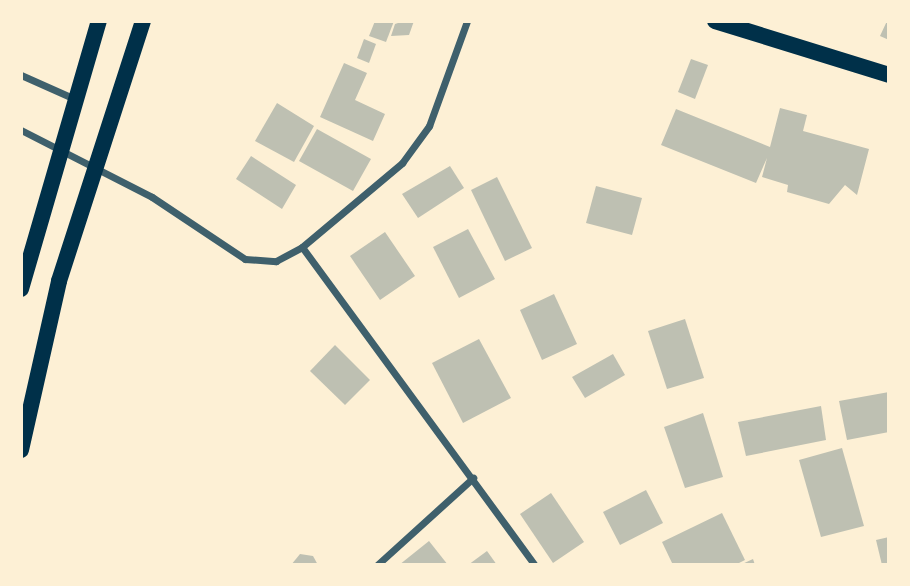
<!DOCTYPE html>
<style>
body{margin:0}
#map{position:relative;width:910px;height:586px;overflow:hidden;background:#fdf0d5;font-family:"Crimson Pro",serif}
div>[style]{position:absolute}
[style*='--x']{left:calc(var(--x)*1px);top:calc(var(--y)*1px);width:calc(var(--w)*1px);rotate:calc(var(--a)*1deg)}
.building>*{inset:0;background:#bec0b2}
.minor>*{height:7px;margin:-3.5px;padding:0 3.5px;transform-origin:3.5px;border-radius:3.5px;background:#3f606c}
.trunk>*{height:16px;margin:-8px;padding:0 8px;transform-origin:8px;border-radius:8px;background:#003049}
span{translate:-50% -50%;white-space:nowrap;text-align:center;line-height:1.15;-webkit-text-stroke:5px #fdf0d5;paint-order:stroke}
.frame{position:absolute;inset:0;border:23px solid #fdf0d5;pointer-events:none}
</style>
<div id="map">
<div class="building">
<i style="clip-path:polygon(375px 21px,394px 21px,386px 42px,369px 36px)"></i>
<i style="clip-path:polygon(404px 21px,414px 21px,409px 35px,391px 36px,395px 24px)"></i>
<i style="clip-path:polygon(887px 21px,889px 21px,889px 40px,880px 36px)"></i>
<i style="clip-path:polygon(364px 39px,376px 44px,369px 63px,357px 58px)"></i>
<i style="clip-path:polygon(691px 59px,708px 65px,695px 99px,678px 92px)"></i>
<i style="clip-path:polygon(344px 63px,367px 73px,355px 100px,385px 114px,373px 141px,320px 117px)"></i>
<i style="clip-path:polygon(277px 103px,314px 126px,294px 162px,255px 141px)"></i>
<i style="clip-path:polygon(780px 108px,807px 115px,803px 131px,869px 149px,857px 195px,845px 185px,829px 204px,787px 192px,788px 185px,762px 177px,767px 158px,756px 183px,661px 145px,676px 109px,770px 147px)"></i>
<i style="clip-path:polygon(317px 129px,371px 159px,353px 191px,299px 161px)"></i>
<i style="clip-path:polygon(251px 156px,296px 185px,282px 209px,236px 179px)"></i>
<i style="clip-path:polygon(450px 166px,464px 188px,418px 218px,402px 194px)"></i>
<i style="clip-path:polygon(497px 177px,532px 248px,505px 261px,471px 190px)"></i>
<i style="clip-path:polygon(596px 186px,642px 198px,632px 235px,586px 223px)"></i>
<i style="clip-path:polygon(468px 229px,495px 279px,459px 298px,433px 247px)"></i>
<i style="clip-path:polygon(385px 232px,415px 276px,380px 300px,350px 256px)"></i>
<i style="clip-path:polygon(554px 294px,577px 344px,542px 360px,520px 310px)"></i>
<i style="clip-path:polygon(685px 319px,704px 378px,667px 389px,648px 331px)"></i>
<i style="clip-path:polygon(479px 339px,511px 398px,463px 423px,432px 363px)"></i>
<i style="clip-path:polygon(335px 345px,370px 380px,345px 405px,310px 371px)"></i>
<i style="clip-path:polygon(613px 354px,625px 375px,585px 398px,572px 377px)"></i>
<i style="clip-path:polygon(889px 392px,889px 432px,847px 440px,839px 401px)"></i>
<i style="clip-path:polygon(821px 406px,826px 440px,746px 456px,738px 422px)"></i>
<i style="clip-path:polygon(703px 413px,723px 477px,685px 488px,664px 427px)"></i>
<i style="clip-path:polygon(842px 448px,864px 526px,821px 537px,799px 460px)"></i>
<i style="clip-path:polygon(646px 490px,663px 523px,620px 545px,603px 512px)"></i>
<i style="clip-path:polygon(551px 493px,584px 542px,553px 563px,520px 514px)"></i>
<i style="clip-path:polygon(722px 513px,745px 560px,735px 565px,673px 565px,662px 542px)"></i>
<i style="clip-path:polygon(889px 537px,889px 565px,882px 565px,876px 540px)"></i>
<i style="clip-path:polygon(429px 541px,448px 565px,399px 565px)"></i>
<i style="clip-path:polygon(487px 551px,497px 565px,468px 565px)"></i>
<i style="clip-path:polygon(300px 554px,313px 556px,318px 565px,291px 565px)"></i>
<i style="clip-path:polygon(753px 559px,755px 565px,740px 565px)"></i>
</div>
<div class="minor">
<i style="--x:21;--y:75;--w:59;--a:24"></i>
<i style="--x:21;--y:130;--w:147;--a:27.1"></i>
<i style="--x:152;--y:197;--w:112;--a:33.7"></i>
<i style="--x:245;--y:259;--w:31;--a:4"></i>
<i style="--x:276;--y:261;--w:30;--a:-28"></i>
<i style="--x:302;--y:247;--w:131;--a:-40"></i>
<i style="--x:402;--y:163;--w:46;--a:-53.9"></i>
<i style="--x:429;--y:126;--w:112;--a:-70.1"></i>
<i style="--x:302;--y:247;--w:394;--a:53.8"></i>
<i style="--x:377;--y:565;--w:130;--a:-42.2"></i>
</div>
<div class="trunk">
<i style="--x:715;--y:21;--w:182;--a:17.2"></i>
<i style="--x:21;--y:289;--w:279;--a:-73.8"></i>
<i style="--x:21;--y:450;--w:173;--a:-77.3"></i>
<i style="--x:59;--y:281;--w:273;--a:-72.1"></i>
</div>
<div class="frame"></div>
</div>
